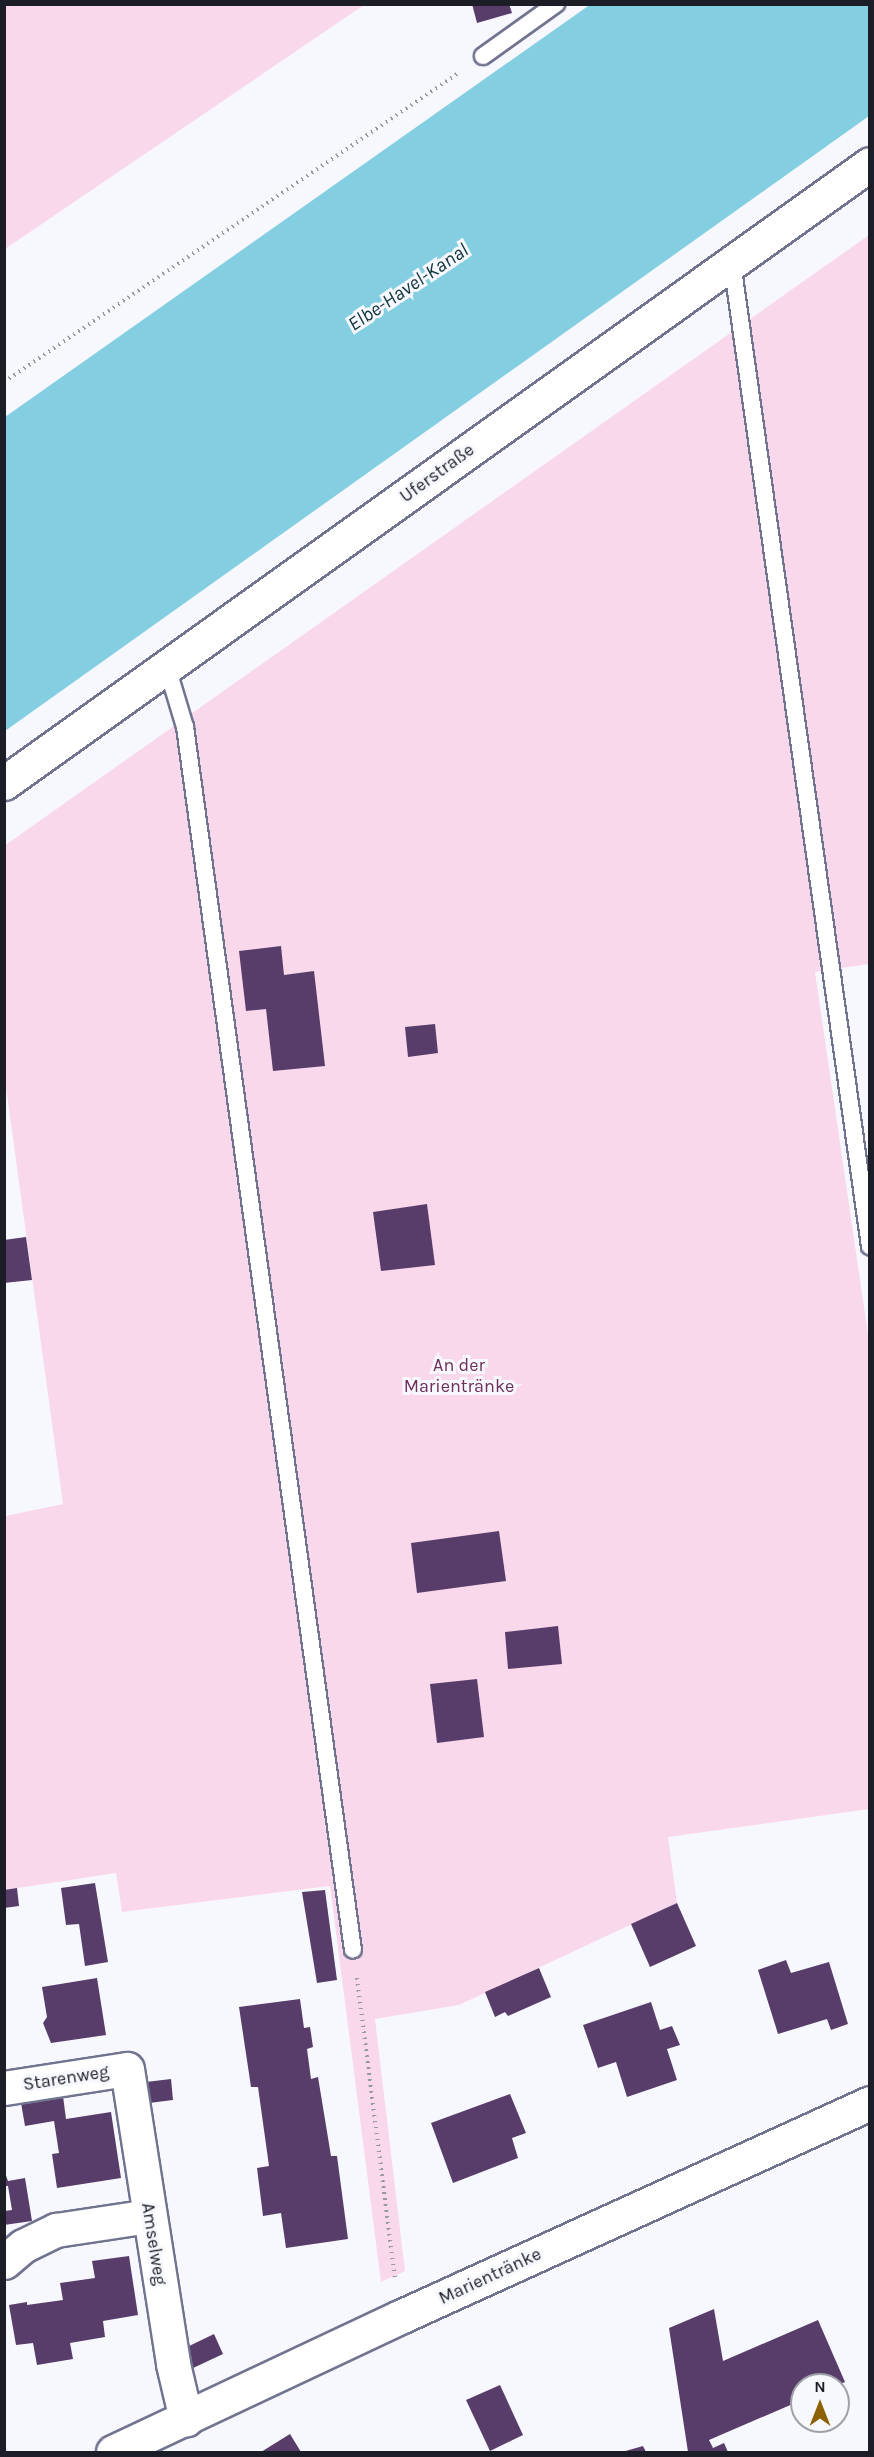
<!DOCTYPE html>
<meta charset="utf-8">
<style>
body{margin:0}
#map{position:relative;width:874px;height:2457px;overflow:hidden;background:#f7f8fe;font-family:Karla,sans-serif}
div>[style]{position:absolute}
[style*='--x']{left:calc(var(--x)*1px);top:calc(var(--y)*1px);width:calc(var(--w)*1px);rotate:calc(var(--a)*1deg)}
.green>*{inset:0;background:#fad8ec}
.water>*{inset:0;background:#84cee1}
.building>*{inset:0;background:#583d6a}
.path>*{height:4px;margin-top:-2px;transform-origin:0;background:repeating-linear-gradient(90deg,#96989f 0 1.5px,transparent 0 6px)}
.roads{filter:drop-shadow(2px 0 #70748f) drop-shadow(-2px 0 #70748f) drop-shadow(0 2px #70748f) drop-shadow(0 -2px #70748f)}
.lane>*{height:16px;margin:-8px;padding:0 8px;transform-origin:8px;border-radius:8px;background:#fff}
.street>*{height:33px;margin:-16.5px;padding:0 16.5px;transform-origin:16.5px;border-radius:16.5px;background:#fff}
span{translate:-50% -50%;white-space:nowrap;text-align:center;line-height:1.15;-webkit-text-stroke:6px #f7f8fe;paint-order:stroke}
.street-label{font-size:18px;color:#1b1d27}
.park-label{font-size:18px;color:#702e5a}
.water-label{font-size:20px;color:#0f343c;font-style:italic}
.frame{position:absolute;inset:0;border:6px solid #1b1d27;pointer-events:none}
.north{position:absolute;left:790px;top:2373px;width:60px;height:60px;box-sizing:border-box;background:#f7f8fe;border:2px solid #9fa0a8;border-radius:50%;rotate:0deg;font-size:16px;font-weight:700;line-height:24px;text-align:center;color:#1b1d27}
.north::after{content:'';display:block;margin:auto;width:21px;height:27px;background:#8d6106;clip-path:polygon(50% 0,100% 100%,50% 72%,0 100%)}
</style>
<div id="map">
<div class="green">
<i style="clip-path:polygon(5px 4px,364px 4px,364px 5px,5px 249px)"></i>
<i style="clip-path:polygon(869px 235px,869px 964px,815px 972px,870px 1348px,869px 1809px,668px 1837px,677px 1903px,459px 2005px,375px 2019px,405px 2271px,381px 2282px,330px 1886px,122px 1912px,116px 1873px,5px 1890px,5px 1516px,63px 1504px,5px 1080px,4px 846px)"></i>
</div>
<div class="water">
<i style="clip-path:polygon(591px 4px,869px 5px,869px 116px,5px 731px,5px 417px)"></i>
</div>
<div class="building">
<i style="clip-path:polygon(472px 4px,509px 4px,512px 13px,477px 23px)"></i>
<i style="clip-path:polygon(281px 946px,284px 975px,314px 971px,325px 1066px,273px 1071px,266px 1009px,246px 1011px,239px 951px)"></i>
<i style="clip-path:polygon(435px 1024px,438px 1053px,408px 1057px,405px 1027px)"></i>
<i style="clip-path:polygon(427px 1204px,435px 1265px,381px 1271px,373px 1212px)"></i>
<i style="clip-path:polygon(26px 1237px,32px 1280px,4px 1283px,4px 1240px)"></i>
<i style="clip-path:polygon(499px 1531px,506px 1581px,417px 1593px,411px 1543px)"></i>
<i style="clip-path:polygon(558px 1626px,562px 1664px,508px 1669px,505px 1632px)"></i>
<i style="clip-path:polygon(477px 1679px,484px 1737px,437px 1743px,430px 1684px)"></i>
<i style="clip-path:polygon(95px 1883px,108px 1962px,85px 1966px,79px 1924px,66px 1925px,61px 1888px)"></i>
<i style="clip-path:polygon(17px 1888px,19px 1906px,4px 1908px,4px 1890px)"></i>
<i style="clip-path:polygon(325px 1890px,337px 1980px,317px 1983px,302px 1892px)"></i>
<i style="clip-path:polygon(677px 1903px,696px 1946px,650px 1967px,631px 1924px)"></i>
<i style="clip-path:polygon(786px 1960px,791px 1973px,829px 1962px,848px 2024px,831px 2030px,827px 2019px,778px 2034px,758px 1970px)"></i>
<i style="clip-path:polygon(539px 1968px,551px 1997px,508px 2016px,505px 2012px,495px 2017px,485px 1992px)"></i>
<i style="clip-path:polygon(97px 1978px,106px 2035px,51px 2043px,43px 2023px,47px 2017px,42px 1987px)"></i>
<i style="clip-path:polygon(300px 1999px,304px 2028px,310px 2027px,313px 2047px,307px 2049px,311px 2079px,318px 2077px,331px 2156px,337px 2156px,348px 2239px,286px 2248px,281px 2213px,263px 2216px,257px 2168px,269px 2166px,258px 2087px,251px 2087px,239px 2007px)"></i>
<i style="clip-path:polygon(651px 2002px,660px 2030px,672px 2026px,680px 2045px,667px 2049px,677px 2080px,627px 2097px,616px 2062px,598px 2068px,583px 2025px)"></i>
<i style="clip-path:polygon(171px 2079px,173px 2100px,149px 2103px,146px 2082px)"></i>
<i style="clip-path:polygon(510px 2094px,526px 2133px,512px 2138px,518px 2158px,453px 2183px,431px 2123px)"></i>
<i style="clip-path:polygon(63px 2096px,66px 2119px,111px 2112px,121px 2178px,57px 2188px,52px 2154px,59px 2153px,54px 2121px,25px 2126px,21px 2103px)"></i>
<i style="clip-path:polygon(4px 2170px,8px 2181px,25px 2178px,32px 2221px,4px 2225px,4px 2211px,12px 2210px,8px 2186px,4px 2186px)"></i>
<i style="clip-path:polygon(129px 2256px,138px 2315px,103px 2321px,105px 2337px,70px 2343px,73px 2359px,37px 2365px,33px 2343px,16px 2345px,9px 2305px,27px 2302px,27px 2305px,63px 2300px,60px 2283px,95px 2278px,92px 2261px)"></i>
<i style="clip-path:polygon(714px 2309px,723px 2361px,818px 2320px,845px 2382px,838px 2385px,802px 2385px,802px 2400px,709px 2440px,713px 2448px,724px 2443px,728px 2452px,688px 2452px,669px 2328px)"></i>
<i style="clip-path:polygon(214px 2334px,223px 2354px,191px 2369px,187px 2347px)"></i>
<i style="clip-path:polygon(500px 2385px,523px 2435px,490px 2451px,466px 2400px)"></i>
<i style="clip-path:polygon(290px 2434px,301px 2452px,261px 2452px)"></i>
<i style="clip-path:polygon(643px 2446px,646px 2452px,622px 2452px)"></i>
</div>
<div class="path">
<i style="--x:4;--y:382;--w:551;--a:-34.21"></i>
<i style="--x:357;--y:1978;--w:304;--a:82.8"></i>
</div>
<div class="roads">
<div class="lane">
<i style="--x:483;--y:56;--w:90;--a:-35.5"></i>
<i style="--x:732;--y:262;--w:994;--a:82.02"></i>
<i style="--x:167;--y:667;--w:63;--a:73.3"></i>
<i style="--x:185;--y:727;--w:1234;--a:82.18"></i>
</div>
<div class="street">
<i style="--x:4;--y:783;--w:1064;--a:-35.56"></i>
<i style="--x:4;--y:2088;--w:124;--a:-8.8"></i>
<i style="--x:127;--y:2069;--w:299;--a:81.1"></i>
<i style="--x:173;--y:2364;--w:57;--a:76.7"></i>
<i style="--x:4;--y:2262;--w:25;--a:-40"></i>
<i style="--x:23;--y:2246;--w:37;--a:-26"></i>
<i style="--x:56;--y:2230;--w:94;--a:-8.6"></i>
<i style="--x:113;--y:2452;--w:317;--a:-25.2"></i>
<i style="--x:400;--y:2317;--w:516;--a:-24.48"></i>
</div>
</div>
<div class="street-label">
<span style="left:437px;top:473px;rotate:-36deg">Uferstraße</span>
<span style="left:66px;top:2078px;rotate:-9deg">Starenweg</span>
<span style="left:154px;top:2244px;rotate:81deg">Amselweg</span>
<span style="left:490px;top:2276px;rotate:-25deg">Marientränke</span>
</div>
<div class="park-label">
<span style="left:459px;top:1376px">An der<br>Marientränke</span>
</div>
<div class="water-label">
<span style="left:408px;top:287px;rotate:-34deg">Elbe-Havel-Kanal</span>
</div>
<div class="frame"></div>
<div class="north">N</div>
</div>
